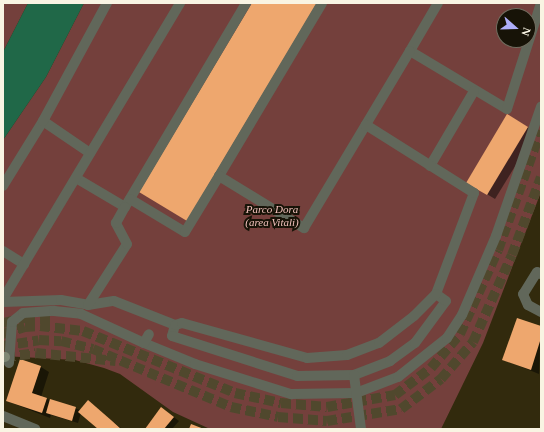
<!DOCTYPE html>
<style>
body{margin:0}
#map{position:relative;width:544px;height:432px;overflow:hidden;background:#322a0d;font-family:"Times New Roman",serif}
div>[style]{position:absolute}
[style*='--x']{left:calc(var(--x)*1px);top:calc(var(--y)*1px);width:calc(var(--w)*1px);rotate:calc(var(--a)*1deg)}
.green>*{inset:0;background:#74403c}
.water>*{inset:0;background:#206848}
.shadow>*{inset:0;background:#0007}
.building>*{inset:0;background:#eea76e}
.secondary-tunnel>*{height:10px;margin-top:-5px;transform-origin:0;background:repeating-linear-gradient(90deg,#50482d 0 10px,transparent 0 15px)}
.street>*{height:10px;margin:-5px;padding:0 5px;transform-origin:5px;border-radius:5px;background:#61675a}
.secondary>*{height:10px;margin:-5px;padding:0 5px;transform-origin:5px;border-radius:5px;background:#808875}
span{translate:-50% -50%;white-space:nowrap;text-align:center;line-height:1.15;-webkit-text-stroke:4px #171307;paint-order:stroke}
.park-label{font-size:11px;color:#f3c2bd;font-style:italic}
.frame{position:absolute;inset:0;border:4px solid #f9f4e3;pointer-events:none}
.north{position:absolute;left:496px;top:8px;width:40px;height:40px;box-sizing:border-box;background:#171307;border:1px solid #716d5f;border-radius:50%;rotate:110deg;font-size:11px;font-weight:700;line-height:16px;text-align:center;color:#f9f4e3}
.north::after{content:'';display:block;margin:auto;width:14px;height:18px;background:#aeaefa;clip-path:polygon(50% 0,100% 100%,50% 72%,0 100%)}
</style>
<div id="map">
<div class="green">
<i style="clip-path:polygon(3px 3px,28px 3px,3px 52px)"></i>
<i style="clip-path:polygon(evenodd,84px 3px,541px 3px,541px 192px,483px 343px,441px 429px,210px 429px,173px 412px,120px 374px,104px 368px,75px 360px,3px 356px,3px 140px,46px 77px,84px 3px,504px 16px,528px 16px,528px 40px,504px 40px,504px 16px)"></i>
</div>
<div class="water">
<i style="clip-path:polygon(28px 3px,84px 3px,46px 77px,3px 140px,3px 52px)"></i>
</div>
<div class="shadow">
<i style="clip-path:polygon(508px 116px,536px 132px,495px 199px,467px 182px)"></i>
<i style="clip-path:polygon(541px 327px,539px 374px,504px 360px)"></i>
<i style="clip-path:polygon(41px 367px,49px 372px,41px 397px,80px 410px,93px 405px,122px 429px,99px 429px,81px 413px,78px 423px,51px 415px,50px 418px,7px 401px)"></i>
<i style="clip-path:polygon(167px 412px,179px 421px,172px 429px,146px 429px)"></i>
</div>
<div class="building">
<i style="clip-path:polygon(252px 3px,317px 3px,187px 221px,139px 192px)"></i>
<i style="clip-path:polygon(507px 114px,528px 127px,487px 195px,466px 183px)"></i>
<i style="clip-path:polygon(517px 318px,541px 326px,541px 338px,531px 370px,502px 360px)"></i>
<i style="clip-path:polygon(20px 359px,41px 366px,32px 393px,47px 398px,42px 413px,6px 401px)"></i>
<i style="clip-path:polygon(50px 399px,76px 407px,72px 421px,46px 413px)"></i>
<i style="clip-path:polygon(88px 400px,111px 420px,121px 429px,98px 429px,78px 412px)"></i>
<i style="clip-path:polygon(161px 407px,174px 417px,164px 429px,145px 429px)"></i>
<i style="clip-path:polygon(191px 424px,204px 429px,189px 429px)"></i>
</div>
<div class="secondary-tunnel">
<i style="--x:3;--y:323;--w:23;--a:-13"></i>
<i style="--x:25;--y:318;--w:26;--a:4"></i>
<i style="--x:3;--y:334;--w:23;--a:-18"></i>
<i style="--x:25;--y:327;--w:15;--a:-4"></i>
<i style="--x:40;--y:326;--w:43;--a:6.6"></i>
<i style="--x:83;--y:331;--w:164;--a:22.2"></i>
<i style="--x:235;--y:393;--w:47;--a:12.3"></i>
<i style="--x:281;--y:403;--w:46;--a:5"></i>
<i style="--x:327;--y:407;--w:69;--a:-10"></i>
<i style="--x:395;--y:395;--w:45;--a:-36.9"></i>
<i style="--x:431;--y:368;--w:45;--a:-49.5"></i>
<i style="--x:460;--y:334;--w:92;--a:-65.7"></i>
<i style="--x:498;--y:250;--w:127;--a:-70.3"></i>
<i style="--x:3;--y:346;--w:36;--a:-9"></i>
<i style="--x:39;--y:340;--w:22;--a:3"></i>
<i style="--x:61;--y:341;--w:33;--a:14"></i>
<i style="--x:93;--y:349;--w:150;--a:22.8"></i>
<i style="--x:231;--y:407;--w:48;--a:12"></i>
<i style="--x:278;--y:417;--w:49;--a:4.7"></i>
<i style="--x:327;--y:421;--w:75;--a:-9.2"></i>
<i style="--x:401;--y:409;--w:50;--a:-36.9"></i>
<i style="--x:441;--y:379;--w:49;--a:-49.1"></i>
<i style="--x:473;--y:342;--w:95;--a:-65.9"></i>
<i style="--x:512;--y:255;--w:83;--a:-69.6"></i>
<i style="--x:5;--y:357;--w:31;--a:-7"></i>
<i style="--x:36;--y:353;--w:80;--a:5.7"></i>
</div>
<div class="street">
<i style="--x:438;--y:3;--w:56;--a:120.3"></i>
<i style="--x:410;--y:51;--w:113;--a:30.9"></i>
<i style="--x:507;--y:109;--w:111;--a:-72.2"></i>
<i style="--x:43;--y:121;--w:57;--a:34.2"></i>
<i style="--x:430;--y:166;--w:87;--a:-59.6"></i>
<i style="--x:219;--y:176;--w:201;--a:-59.2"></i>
<i style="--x:76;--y:178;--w:57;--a:30.6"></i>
<i style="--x:125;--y:207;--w:237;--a:-59.3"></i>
<i style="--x:3;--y:186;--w:76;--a:-58.4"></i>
<i style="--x:43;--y:121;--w:134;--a:-61.5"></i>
<i style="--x:130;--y:199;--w:64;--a:31"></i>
<i style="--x:185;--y:232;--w:66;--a:-58.7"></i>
<i style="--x:219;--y:176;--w:100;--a:31.5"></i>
<i style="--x:304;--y:228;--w:206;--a:-59.1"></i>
<i style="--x:3;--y:251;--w:25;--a:32"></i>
<i style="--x:541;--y:274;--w:4;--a:-153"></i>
<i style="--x:537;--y:272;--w:26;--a:122"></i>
<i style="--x:523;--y:294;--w:12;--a:66"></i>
<i style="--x:528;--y:305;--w:15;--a:28"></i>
<i style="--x:3;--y:299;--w:345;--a:-59.1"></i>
<i style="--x:3;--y:302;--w:58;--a:-2"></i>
<i style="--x:61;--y:300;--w:27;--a:10"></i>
<i style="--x:88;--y:305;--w:26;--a:-9"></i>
<i style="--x:114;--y:301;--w:66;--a:21.5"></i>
<i style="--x:175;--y:325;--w:11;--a:105"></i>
<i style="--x:172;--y:336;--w:131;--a:17.7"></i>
<i style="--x:297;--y:376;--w:57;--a:-1"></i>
<i style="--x:354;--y:375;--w:39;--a:-21"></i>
<i style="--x:390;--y:361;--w:31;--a:-36"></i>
<i style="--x:415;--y:343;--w:52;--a:-53.6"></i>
<i style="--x:446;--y:301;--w:12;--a:-145"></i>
<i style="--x:436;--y:294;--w:108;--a:-69.4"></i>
<i style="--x:474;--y:193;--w:128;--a:-147.8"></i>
<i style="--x:88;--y:305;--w:72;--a:-57.4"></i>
<i style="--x:127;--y:244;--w:24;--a:-118"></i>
<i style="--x:116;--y:223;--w:18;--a:-61"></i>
<i style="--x:175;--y:325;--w:7;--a:-16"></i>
<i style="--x:182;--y:323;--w:130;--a:15.6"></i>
<i style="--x:307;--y:358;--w:40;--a:-4.3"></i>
<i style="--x:347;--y:355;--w:34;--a:-21"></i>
<i style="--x:379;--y:343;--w:44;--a:-37.6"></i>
<i style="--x:414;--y:316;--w:31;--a:-45"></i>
<i style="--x:144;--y:343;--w:55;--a:22.4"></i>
<i style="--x:195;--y:364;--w:101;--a:17.4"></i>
<i style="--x:291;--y:394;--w:65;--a:-0.9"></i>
<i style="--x:356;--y:393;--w:45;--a:-20.9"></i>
<i style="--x:398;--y:377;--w:63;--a:-38.5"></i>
<i style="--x:447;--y:338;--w:27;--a:-57"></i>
<i style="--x:462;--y:315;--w:86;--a:-66.7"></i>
<i style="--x:496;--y:236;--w:137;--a:-70.8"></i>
<i style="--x:9;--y:363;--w:41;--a:-85.8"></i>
<i style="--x:12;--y:322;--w:14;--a:-39"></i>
<i style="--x:23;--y:313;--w:31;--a:-4"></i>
<i style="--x:54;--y:311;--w:27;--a:6"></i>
<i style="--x:81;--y:314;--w:69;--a:24.7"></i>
<i style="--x:144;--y:343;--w:10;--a:-61"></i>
<i style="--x:354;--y:375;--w:54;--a:82.6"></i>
<i style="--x:3;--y:416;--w:35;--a:22"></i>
</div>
<div class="secondary">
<i style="--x:3;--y:357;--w:2;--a:0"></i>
</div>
<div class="park-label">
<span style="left:272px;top:216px">Parco Dora<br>(area Vitali)</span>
</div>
<div class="frame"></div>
<div class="north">N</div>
</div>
